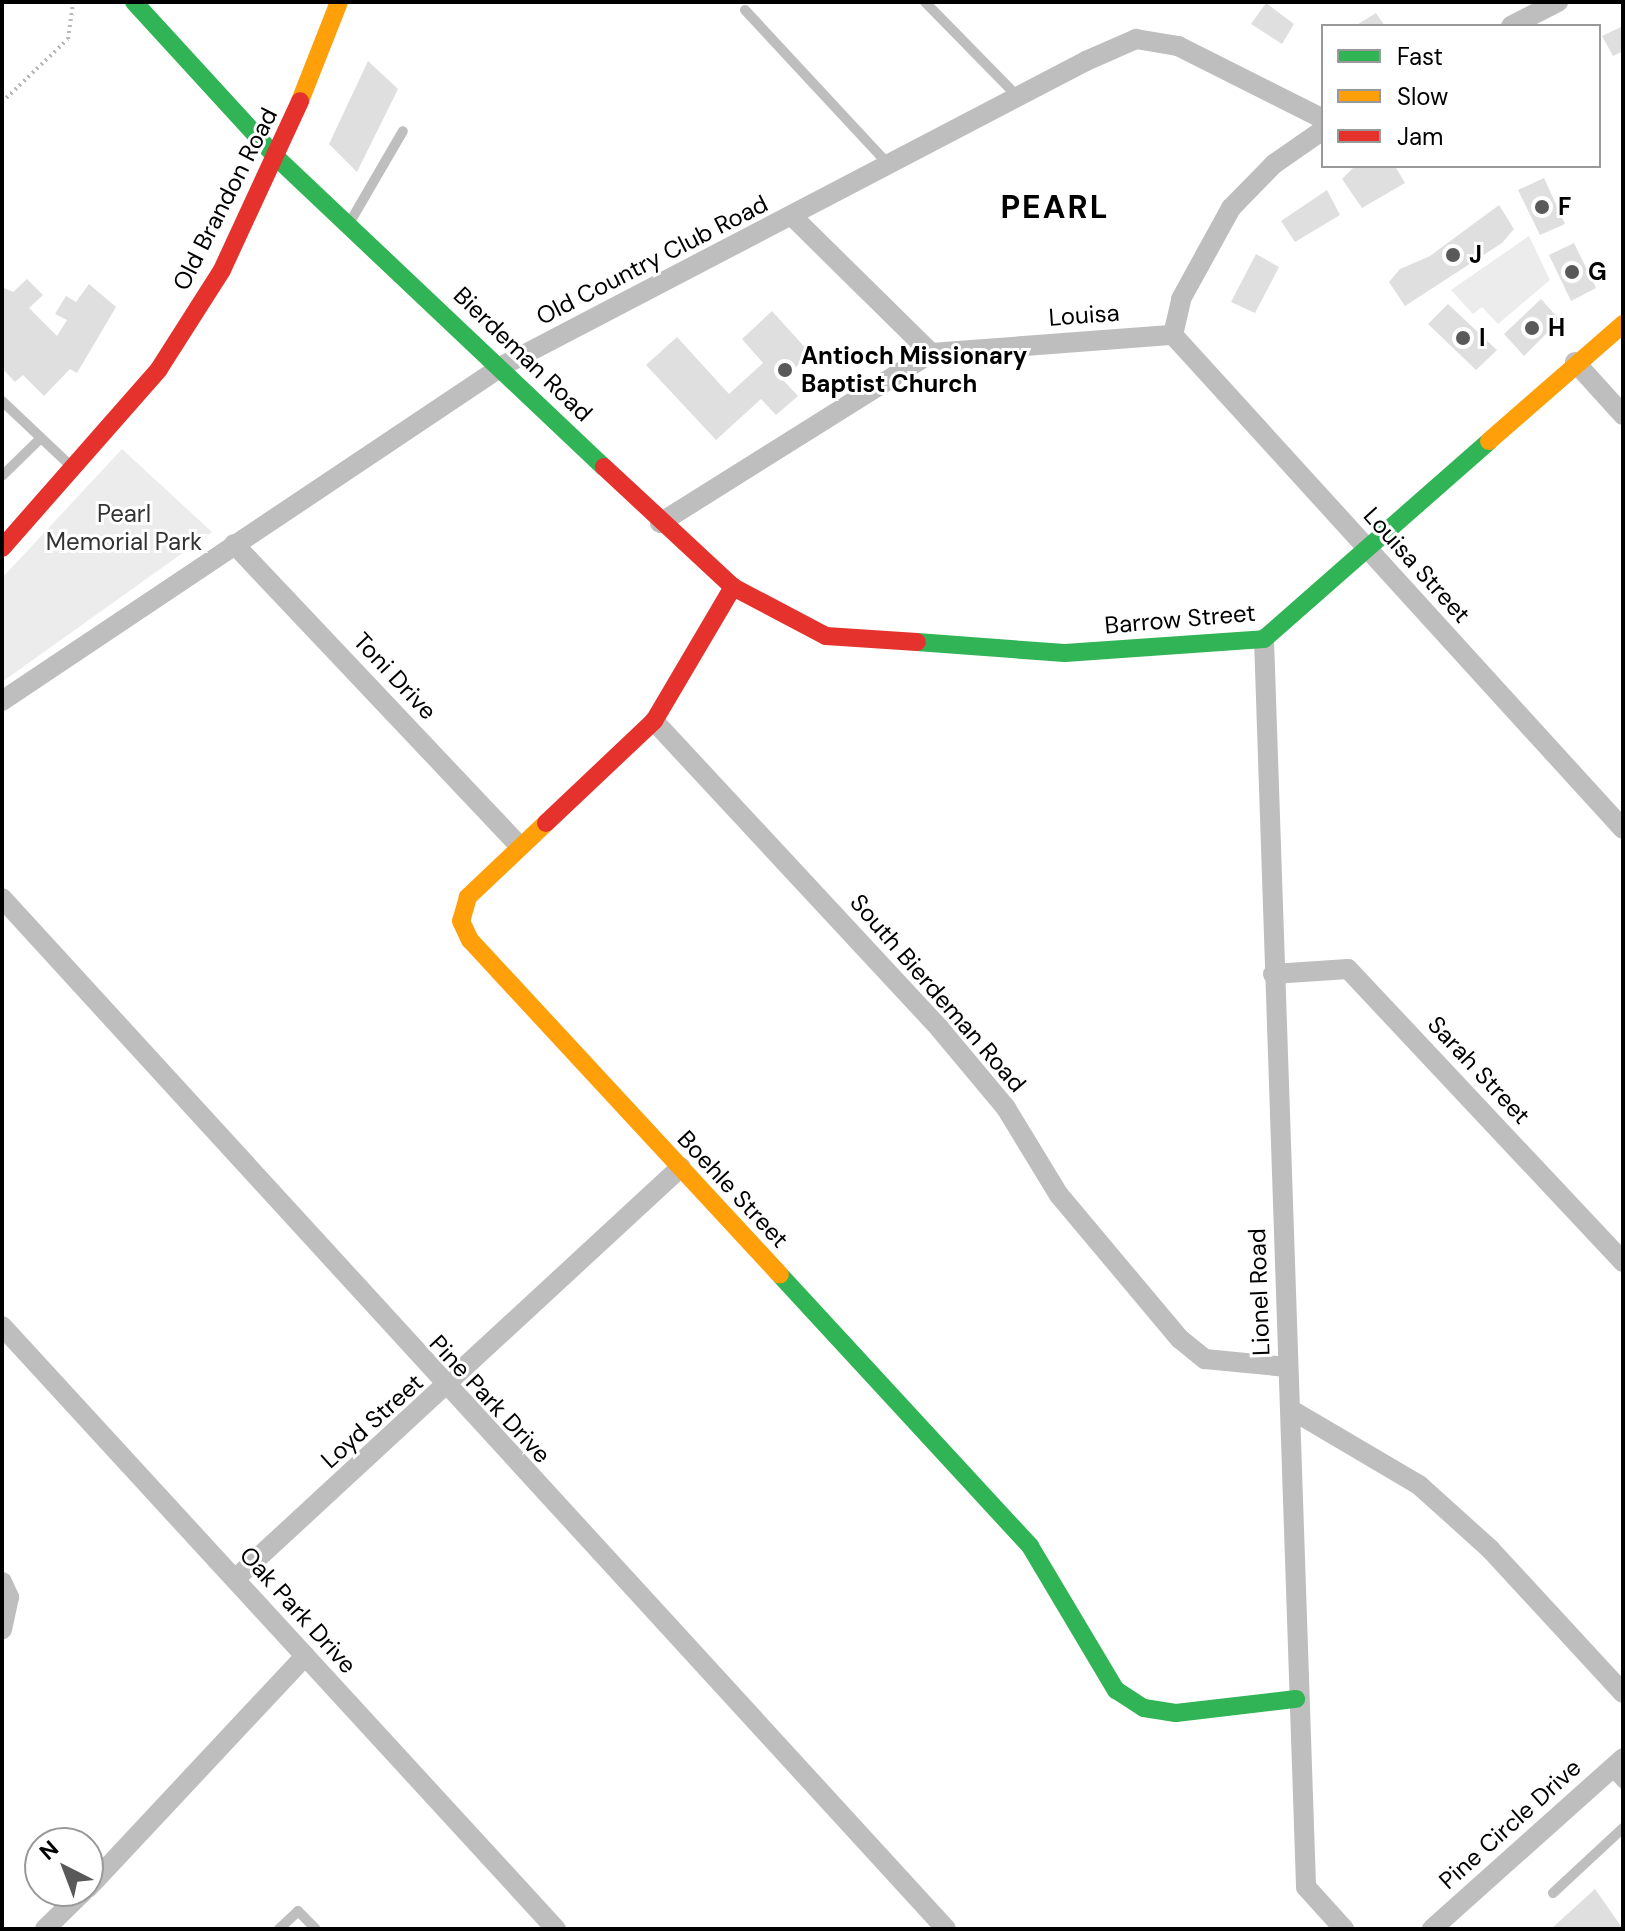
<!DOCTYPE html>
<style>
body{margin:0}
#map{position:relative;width:1625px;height:1931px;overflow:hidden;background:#fff;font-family:"DM Sans",sans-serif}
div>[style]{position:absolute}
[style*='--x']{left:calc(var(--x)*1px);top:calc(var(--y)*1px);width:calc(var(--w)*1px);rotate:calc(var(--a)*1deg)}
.green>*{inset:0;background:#ececec}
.building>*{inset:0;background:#dfdfdf}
.path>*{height:4px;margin-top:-2px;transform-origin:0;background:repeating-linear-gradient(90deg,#b9b9b9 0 2px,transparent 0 6px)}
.lane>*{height:10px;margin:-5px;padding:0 5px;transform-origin:5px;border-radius:5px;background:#bebebe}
.street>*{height:20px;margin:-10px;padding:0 10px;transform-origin:10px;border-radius:10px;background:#bebebe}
.fast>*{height:18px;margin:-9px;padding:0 9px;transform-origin:9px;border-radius:9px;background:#30b455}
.slow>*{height:18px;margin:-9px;padding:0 9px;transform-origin:9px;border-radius:9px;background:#ff9f0a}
.jam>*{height:18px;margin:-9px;padding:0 9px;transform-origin:9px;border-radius:9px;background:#e5322d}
.dots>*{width:22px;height:22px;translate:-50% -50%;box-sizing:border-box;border:4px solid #fff;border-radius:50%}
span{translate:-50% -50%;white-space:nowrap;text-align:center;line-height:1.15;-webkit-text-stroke:6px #fff;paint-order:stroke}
.street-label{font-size:24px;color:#000}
.poi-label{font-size:24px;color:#000;font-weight:700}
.left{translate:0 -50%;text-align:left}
.park-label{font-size:24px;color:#333}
.district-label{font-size:32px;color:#000;font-weight:700;letter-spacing:2px}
.frame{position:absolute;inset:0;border:4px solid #000;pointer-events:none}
.legend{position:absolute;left:1321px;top:24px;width:280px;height:144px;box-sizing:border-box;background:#fff;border:2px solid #999;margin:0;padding:10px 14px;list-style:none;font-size:24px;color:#000}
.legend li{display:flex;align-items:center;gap:16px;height:40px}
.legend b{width:40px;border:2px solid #999}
.north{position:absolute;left:24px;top:1827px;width:80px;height:80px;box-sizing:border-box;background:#fff;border:2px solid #999;border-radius:50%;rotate:318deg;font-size:22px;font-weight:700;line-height:32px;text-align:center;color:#000}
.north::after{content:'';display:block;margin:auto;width:28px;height:36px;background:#595959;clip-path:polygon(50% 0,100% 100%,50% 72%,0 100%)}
</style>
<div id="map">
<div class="green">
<i style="clip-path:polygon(1529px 236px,1550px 280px,1498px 324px,1482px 307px,1473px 314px,1451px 290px)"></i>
<i style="clip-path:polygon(122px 449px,212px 532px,2px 682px,2px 578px)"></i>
</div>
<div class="building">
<i style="clip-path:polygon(1266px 3px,1294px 24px,1282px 44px,1251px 24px)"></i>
<i style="clip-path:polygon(1376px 13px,1385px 26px,1355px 26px)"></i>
<i style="clip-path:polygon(1623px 26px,1623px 51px,1613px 56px,1602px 36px)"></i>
<i style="clip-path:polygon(368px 61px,398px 89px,357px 172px,329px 144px)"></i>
<i style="clip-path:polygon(1355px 166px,1395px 166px,1405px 183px,1362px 208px,1342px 179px)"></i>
<i style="clip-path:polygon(1544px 178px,1565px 224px,1540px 235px,1518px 190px)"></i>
<i style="clip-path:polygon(1327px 190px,1340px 215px,1295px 242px,1281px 221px)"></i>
<i style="clip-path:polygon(1499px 205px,1514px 229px,1502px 243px,1405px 306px,1389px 282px,1400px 269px,1430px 256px)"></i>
<i style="clip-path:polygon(1574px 243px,1596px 288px,1571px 301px,1549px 255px)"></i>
<i style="clip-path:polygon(1256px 254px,1279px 267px,1255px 313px,1231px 302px)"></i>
<i style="clip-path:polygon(27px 279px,43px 295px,29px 308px,57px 336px,67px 320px,55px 314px,66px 296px,76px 302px,89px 284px,116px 307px,77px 373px,70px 369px,44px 396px,23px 375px,15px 382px,2px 368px,2px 287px,13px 292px)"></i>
<i style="clip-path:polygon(1541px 299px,1560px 320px,1524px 356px,1504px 334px)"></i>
<i style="clip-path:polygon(1448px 304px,1497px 350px,1476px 370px,1428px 324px)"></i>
<i style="clip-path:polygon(772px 311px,810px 353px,783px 380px,798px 396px,776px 415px,761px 399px,716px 440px,646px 365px,677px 337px,729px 394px,763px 363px,742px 339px)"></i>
<i style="clip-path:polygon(1595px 1889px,1623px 1929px,1551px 1929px)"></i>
</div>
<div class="path">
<i style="--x:2;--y:102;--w:91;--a:-43.7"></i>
<i style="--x:68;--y:39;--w:37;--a:-82"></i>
</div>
<div class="lane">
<i style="--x:925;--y:2;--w:133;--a:45.6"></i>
<i style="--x:745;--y:10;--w:210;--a:47.1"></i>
<i style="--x:350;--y:222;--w:105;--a:-59.8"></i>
<i style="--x:2;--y:401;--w:93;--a:43.3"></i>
<i style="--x:2;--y:476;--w:54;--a:-44.3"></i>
<i style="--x:1610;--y:1770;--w:19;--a:47"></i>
<i style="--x:1553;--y:1893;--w:96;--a:-42.9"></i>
<i style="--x:279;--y:1929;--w:26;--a:-43"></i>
<i style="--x:298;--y:1911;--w:25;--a:45"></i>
</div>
<div class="street">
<i style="--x:1511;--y:26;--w:53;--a:-27.1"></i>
<i style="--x:793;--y:217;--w:194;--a:44.6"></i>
<i style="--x:1173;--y:335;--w:668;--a:47.67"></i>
<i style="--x:1575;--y:362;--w:72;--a:47.8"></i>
<i style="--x:660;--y:523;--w:320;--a:-32.1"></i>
<i style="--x:931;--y:353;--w:243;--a:-4.3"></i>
<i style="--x:1173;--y:335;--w:37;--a:-77"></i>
<i style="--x:1181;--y:299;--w:104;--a:-61.2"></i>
<i style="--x:1231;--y:208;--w:62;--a:-45.7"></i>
<i style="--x:1274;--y:164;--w:60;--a:-34.8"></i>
<i style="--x:234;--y:544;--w:415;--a:46.6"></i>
<i style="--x:1264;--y:639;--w:1249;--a:88.07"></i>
<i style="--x:1306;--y:1887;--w:57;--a:47.9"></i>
<i style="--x:2;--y:701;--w:604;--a:-33.8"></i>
<i style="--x:504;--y:365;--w:657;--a:-27.58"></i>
<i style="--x:1086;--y:61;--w:55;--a:-23.7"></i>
<i style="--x:1136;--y:39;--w:43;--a:9.5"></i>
<i style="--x:1178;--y:46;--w:162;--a:26.7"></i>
<i style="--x:654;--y:721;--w:420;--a:47.1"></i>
<i style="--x:940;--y:1029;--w:103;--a:50.1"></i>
<i style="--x:1006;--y:1108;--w:102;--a:58.7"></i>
<i style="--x:1059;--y:1195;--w:188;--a:50"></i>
<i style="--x:1180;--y:1339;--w:32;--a:39"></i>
<i style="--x:1205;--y:1359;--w:82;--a:5.6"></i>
<i style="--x:2;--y:898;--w:1398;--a:47.52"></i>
<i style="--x:1273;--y:974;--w:75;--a:-3.8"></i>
<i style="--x:1348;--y:969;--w:402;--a:46.8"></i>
<i style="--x:2;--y:1326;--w:819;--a:47.43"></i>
<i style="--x:1290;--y:1409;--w:150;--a:30.5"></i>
<i style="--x:1419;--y:1485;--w:96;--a:42"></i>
<i style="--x:1490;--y:1549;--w:196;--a:47.3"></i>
<i style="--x:235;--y:1579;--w:607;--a:-42.73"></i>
<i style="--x:2;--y:1582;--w:17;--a:65"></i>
<i style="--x:9;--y:1597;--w:33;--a:102"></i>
<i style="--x:88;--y:1888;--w:318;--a:-46.9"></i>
<i style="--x:45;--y:1929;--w:54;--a:-44.3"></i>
<i style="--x:1432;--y:1929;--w:256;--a:-41.8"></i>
</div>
<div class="fast">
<i style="--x:134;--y:2;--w:212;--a:47.5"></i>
<i style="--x:277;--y:158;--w:450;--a:43.4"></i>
<i style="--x:917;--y:642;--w:148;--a:4.3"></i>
<i style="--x:1065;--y:653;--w:199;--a:-4"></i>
<i style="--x:1264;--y:639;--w:300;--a:-41.3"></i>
<i style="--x:780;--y:1275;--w:369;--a:47.3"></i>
<i style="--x:1030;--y:1546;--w:168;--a:59.2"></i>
<i style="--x:1116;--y:1690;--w:33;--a:33"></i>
<i style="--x:1144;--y:1708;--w:32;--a:9"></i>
<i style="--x:1176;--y:1713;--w:121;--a:-6.7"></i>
</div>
<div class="slow">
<i style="--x:300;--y:101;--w:106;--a:-68.5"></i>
<i style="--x:1489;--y:441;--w:178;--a:-41.1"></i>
<i style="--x:546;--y:823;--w:108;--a:136.5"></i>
<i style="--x:468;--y:897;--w:25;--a:106"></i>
<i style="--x:461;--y:921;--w:21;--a:65"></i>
<i style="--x:470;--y:940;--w:456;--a:47.2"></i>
</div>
<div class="jam">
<i style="--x:604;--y:467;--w:176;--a:42.9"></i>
<i style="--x:733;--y:587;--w:105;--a:27.8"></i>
<i style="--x:826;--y:636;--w:91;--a:3.8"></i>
<i style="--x:2;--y:548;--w:238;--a:-48.7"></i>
<i style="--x:159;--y:369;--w:117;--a:-57.5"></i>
<i style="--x:222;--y:270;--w:186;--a:-65.2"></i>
<i style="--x:546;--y:823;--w:149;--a:-43.4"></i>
<i style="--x:654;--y:721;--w:156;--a:-59.5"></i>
</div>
<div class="dots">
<i style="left:1542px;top:207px;background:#595959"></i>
<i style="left:1453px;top:255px;background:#595959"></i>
<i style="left:1572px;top:272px;background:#595959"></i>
<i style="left:1532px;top:328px;background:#595959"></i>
<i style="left:1463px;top:338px;background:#595959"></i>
<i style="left:785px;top:370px;background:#595959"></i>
</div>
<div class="street-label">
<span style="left:225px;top:199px;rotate:-63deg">Old Brandon Road</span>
<span style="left:652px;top:260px;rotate:-27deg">Old Country Club Road</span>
<span style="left:1084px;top:315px;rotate:-4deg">Louisa</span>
<span style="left:523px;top:354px;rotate:44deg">Bierdeman Road</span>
<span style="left:1417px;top:565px;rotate:48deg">Louisa Street</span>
<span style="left:1180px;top:619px;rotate:-5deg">Barrow Street</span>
<span style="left:395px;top:676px;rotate:47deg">Toni Drive</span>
<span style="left:938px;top:993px;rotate:49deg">South Bierdeman Road</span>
<span style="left:1479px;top:1070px;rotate:47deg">Sarah Street</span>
<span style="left:733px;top:1189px;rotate:47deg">Boehle Street</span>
<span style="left:1259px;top:1292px;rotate:-92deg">Lionel Road</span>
<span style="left:490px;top:1399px;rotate:47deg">Pine Park Drive</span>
<span style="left:372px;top:1421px;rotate:-42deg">Loyd Street</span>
<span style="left:298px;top:1610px;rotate:48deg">Oak Park Drive</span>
<span style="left:1510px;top:1824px;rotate:-42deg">Pine Circle Drive</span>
</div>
<div class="poi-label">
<span class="left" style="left:1558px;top:207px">F</span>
<span class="left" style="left:1469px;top:255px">J</span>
<span class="left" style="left:1588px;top:272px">G</span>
<span class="left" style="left:1548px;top:328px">H</span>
<span class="left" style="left:1479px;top:338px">I</span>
<span class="left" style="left:801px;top:370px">Antioch Missionary<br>Baptist Church</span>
</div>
<div class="park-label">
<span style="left:124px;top:528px">Pearl<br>Memorial Park</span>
</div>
<div class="district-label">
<span style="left:1055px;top:207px">PEARL</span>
</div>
<div class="frame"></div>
<ul class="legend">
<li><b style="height:10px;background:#30b455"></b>Fast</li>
<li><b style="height:10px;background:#ff9f0a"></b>Slow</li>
<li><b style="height:10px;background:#e5322d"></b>Jam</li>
</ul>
<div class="north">N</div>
</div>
